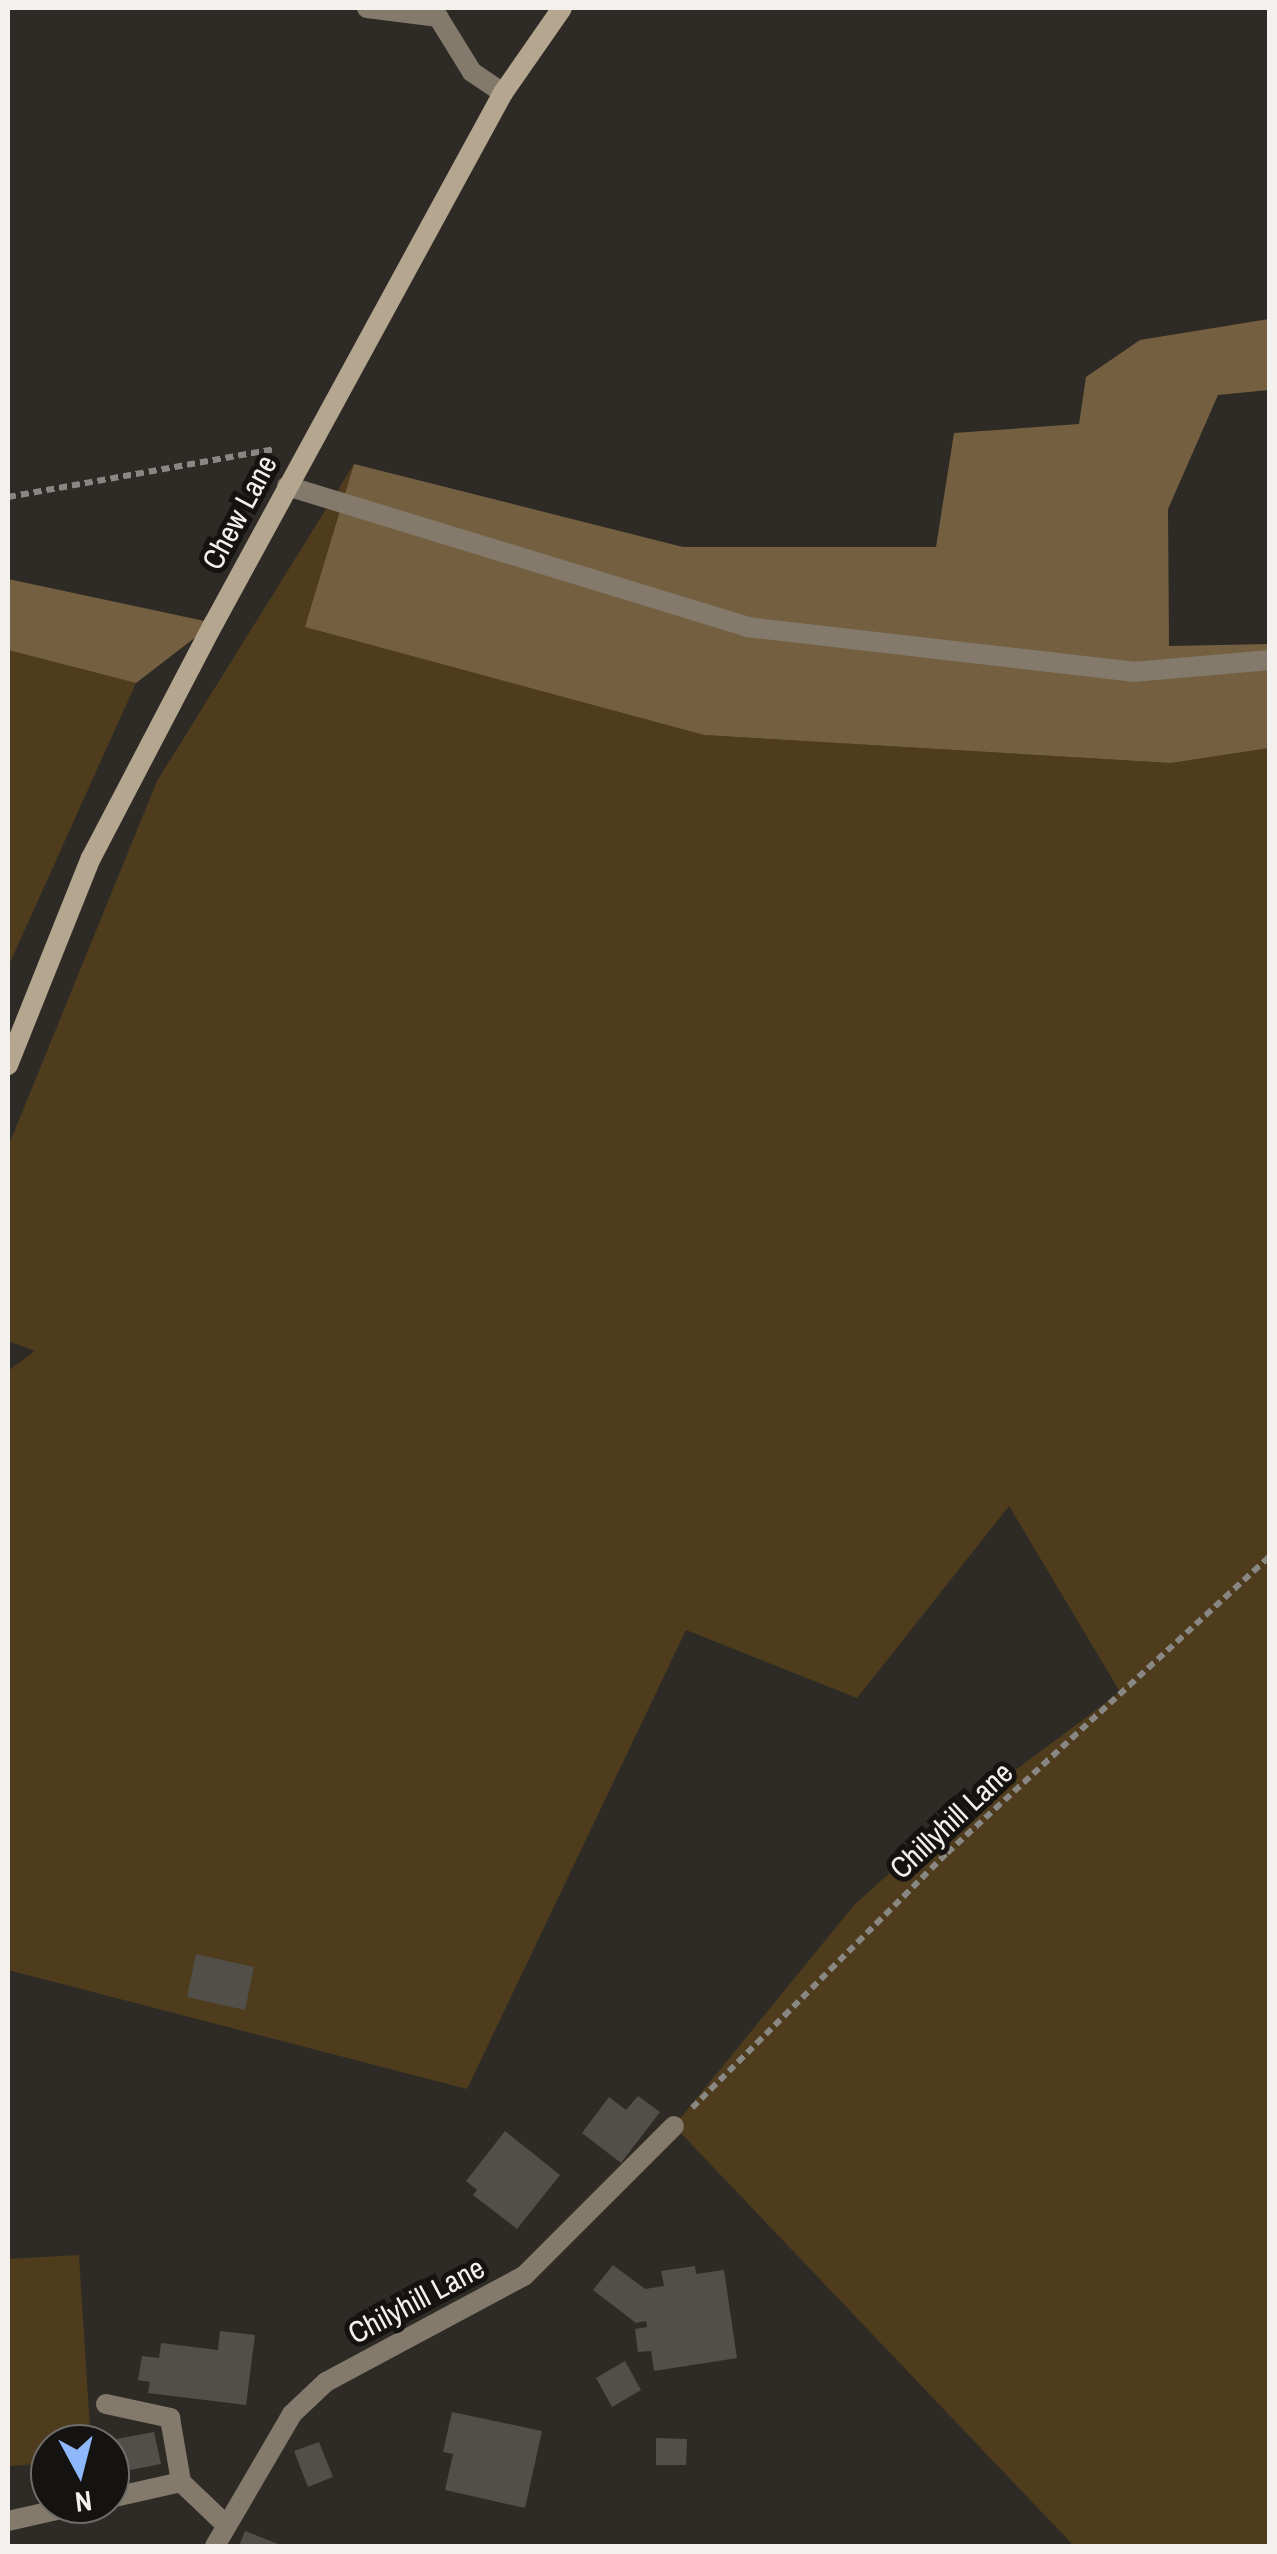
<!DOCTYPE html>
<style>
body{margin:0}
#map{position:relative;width:1277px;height:2554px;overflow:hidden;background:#2e2b26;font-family:"Archivo Narrow",sans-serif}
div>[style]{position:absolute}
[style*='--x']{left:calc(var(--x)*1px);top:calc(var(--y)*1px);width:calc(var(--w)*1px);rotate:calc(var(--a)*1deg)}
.green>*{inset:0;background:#4e3c1d}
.forest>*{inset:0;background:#746040}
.building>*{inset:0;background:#524f4a}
.path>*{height:6px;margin-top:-3px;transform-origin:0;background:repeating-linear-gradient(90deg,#898783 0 8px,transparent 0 13px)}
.lane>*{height:20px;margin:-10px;padding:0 10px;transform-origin:10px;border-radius:10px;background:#837a6b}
.street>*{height:20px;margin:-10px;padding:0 10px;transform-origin:10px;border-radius:10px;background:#837a6b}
.secondary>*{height:20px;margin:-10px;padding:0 10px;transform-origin:10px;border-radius:10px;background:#b5a68f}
span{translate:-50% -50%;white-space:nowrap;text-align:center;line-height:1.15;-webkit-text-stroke:10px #151311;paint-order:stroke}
.street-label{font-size:30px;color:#f2f1ee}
.frame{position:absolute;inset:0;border:10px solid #f2f1ee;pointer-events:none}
.north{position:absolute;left:30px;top:2424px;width:100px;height:100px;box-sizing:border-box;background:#151311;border:2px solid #6d6c69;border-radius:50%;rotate:173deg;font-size:28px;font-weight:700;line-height:40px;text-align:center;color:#f2f1ee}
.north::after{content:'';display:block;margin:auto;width:35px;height:45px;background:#8db9fc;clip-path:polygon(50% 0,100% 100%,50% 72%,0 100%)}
</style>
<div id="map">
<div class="green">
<i style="clip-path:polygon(354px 464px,306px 627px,704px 735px,1171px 763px,1269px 748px,1269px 2546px,1074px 2546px,674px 2126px,855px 1904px,949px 1820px,1120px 1692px,1009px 1506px,857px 1698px,686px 1630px,467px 2089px,8px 1970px,8px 1371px,35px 1351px,8px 1341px,8px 1147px,157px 781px)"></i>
<i style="clip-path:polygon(8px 650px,136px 683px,8px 967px)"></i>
<i style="clip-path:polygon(79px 2255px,91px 2444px,50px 2444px,50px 2463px,8px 2466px,8px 2259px)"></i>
</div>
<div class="forest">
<i style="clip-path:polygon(1269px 319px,1269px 390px,1218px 395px,1168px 509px,1169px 646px,1269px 644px,1269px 748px,1171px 763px,704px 735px,305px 627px,354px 464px,683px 547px,936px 547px,954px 433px,1079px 424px,1086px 377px,1140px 340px)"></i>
<i style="clip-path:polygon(8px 579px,214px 623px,136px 683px,8px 650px)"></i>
</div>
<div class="building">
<i style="clip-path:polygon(196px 1954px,254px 1967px,245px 2010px,187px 1997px)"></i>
<i style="clip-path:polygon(638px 2096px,660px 2112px,621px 2163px,582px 2133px,609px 2097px,626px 2110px)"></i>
<i style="clip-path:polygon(505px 2131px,560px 2175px,517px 2229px,473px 2195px,477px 2190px,466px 2181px)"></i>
<i style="clip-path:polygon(613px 2265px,645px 2289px,664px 2286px,661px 2271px,695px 2266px,696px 2274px,724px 2270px,737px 2358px,654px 2371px,651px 2351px,638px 2352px,635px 2329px,647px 2327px,646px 2321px,636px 2323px,593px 2290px)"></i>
<i style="clip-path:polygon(220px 2331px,255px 2335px,246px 2405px,148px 2393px,150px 2382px,138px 2380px,142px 2356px,159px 2358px,161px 2343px,218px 2350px)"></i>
<i style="clip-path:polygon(625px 2361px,641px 2390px,612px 2407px,596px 2378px)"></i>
<i style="clip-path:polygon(452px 2412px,542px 2431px,525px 2508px,445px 2490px,453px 2454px,443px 2452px)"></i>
<i style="clip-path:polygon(154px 2432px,161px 2464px,110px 2474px,110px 2444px,100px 2442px)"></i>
<i style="clip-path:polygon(656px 2438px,687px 2439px,686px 2465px,656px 2465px)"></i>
<i style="clip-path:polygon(319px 2442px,333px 2477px,308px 2487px,294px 2451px)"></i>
<i style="clip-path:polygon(245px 2531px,283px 2546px,239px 2546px)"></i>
</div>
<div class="path">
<i style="--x:8;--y:497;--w:270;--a:-10.2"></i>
<i style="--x:692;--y:2108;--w:361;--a:-45"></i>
<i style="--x:947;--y:1853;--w:439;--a:-42.6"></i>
</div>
<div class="lane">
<i style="--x:367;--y:8;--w:72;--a:7.2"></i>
<i style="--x:438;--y:17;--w:65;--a:58.3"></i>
<i style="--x:472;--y:72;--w:37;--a:34"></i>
<i style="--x:287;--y:486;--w:481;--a:17"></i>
<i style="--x:747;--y:627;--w:389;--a:6.6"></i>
<i style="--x:1133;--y:672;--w:138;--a:-5"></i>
<i style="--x:106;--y:2404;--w:66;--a:12.3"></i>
<i style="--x:170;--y:2418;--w:65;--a:80.2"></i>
<i style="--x:110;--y:2498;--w:73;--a:-12.7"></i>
<i style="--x:181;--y:2482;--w:62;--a:43.7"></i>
<i style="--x:8;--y:2521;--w:77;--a:-12.8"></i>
</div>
<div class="street">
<i style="--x:215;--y:2546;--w:153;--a:-59.7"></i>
<i style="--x:292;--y:2414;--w:47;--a:-43.3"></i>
<i style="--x:326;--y:2382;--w:225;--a:-28.2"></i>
<i style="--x:524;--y:2276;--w:212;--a:-45"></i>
</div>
<div class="secondary">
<i style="--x:8;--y:1065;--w:223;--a:-68.2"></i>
<i style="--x:91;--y:858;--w:265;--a:-62.4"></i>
<i style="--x:214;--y:623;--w:604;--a:-61.4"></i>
<i style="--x:503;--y:93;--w:103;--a:-55.2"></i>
</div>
<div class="street-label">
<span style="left:239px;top:512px;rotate:-62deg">Chew Lane</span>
<span style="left:951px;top:1820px;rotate:-43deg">Chillyhill Lane</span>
<span style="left:416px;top:2300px;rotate:-28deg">Chilyhill Lane</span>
</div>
<div class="frame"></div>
<div class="north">N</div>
</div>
